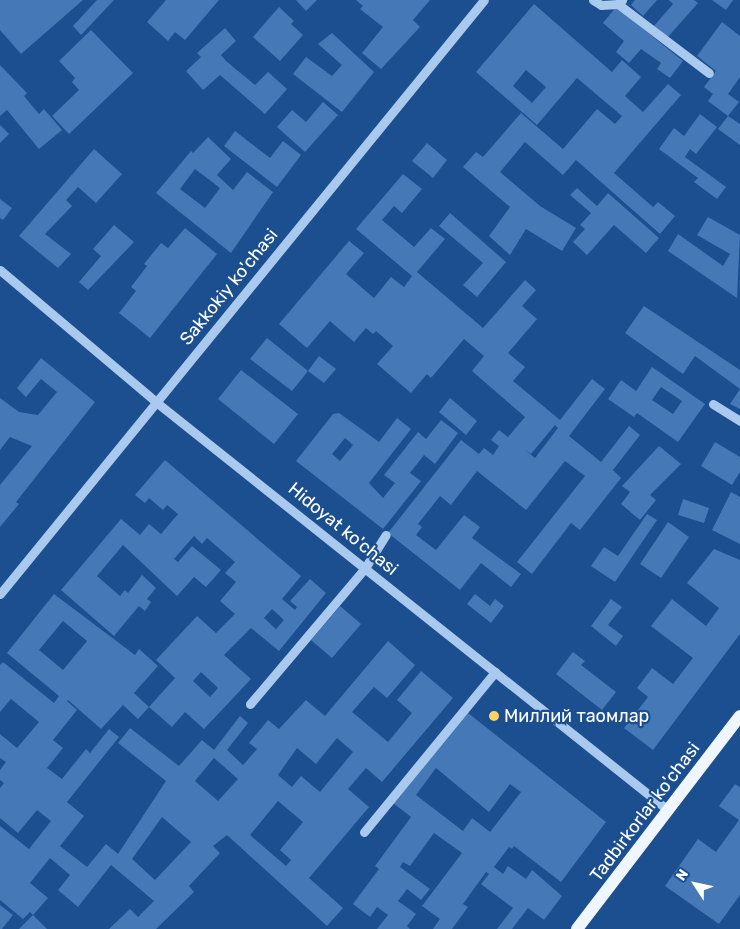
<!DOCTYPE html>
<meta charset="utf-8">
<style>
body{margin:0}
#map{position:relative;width:740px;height:929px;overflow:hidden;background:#1b4f8f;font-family:Rubik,sans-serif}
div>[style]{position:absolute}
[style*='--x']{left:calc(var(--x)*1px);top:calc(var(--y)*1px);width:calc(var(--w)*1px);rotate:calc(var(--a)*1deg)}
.building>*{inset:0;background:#4478b7}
.minor>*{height:9px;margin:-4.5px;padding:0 4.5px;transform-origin:4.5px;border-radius:4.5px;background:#a9c9ee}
.major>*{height:12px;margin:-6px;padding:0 6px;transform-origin:6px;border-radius:6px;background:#f0f6ff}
.dots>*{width:14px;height:14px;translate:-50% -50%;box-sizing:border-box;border:2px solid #1b4f8f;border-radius:50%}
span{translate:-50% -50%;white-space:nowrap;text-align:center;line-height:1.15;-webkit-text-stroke:4.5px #1b4f8f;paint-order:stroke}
.street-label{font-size:18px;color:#fff}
.poi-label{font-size:18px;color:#fff}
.left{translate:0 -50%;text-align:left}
.north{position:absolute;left:670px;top:859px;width:50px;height:50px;-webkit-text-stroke:4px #1b4f8f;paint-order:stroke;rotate:305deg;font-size:14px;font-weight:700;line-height:20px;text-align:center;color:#fff}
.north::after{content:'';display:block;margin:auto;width:18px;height:22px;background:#fff;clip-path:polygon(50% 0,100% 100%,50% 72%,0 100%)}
</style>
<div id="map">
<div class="building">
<i style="clip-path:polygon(0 0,83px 0,21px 54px,0 30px)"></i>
<i style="clip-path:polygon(97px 0,114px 0,81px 35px,73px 26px)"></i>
<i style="clip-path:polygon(166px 0,219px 0,185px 40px,175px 32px,168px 41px,147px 22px)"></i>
<i style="clip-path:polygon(296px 0,317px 0,306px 11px)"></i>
<i style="clip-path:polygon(356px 0,430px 0,413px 20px,420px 27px,381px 69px,362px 53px,383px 27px,360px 9px,363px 6px)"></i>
<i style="clip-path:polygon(635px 0,657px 0,643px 16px,631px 5px)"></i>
<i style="clip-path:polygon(669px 0,694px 0,698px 3px,667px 38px,654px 26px,673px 4px)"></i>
<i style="clip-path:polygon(712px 0,733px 0,726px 10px)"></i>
<i style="clip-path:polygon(evenodd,534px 4px,612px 72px,622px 60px,641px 77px,625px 96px,643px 112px,668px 84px,681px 95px,614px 173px,653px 207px,658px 202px,675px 216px,660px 234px,576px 160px,563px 175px,525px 142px,500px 172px,540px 206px,576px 228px,562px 251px,526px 229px,510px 255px,489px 236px,510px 207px,463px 167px,476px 152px,483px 157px,521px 113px,563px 149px,597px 109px,615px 124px,622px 116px,577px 78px,537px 125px,476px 72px,534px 4px,526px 70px,546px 87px,532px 103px,513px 86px,526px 70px)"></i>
<i style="clip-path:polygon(279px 7px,294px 21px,291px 24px,303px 35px,280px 61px,253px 37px)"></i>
<i style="clip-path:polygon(616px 7px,683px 61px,670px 78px,657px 69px,661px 63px,641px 49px,629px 63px,616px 52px,624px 41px,603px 23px)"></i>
<i style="clip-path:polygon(722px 22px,740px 36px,740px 77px,728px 94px,739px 102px,728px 116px,708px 101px,713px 94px,704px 87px,716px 71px,697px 56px)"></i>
<i style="clip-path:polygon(225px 28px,236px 41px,221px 55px,226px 61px,255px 85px,268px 72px,287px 89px,265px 114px,220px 75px,203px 90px,186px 71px,201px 57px,197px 53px)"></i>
<i style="clip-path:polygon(91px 30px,133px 73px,69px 134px,52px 116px,79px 90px,72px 82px,75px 78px,59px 61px)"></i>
<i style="clip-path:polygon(332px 33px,374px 72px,342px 112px,293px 74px,306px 57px,332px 76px,342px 65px,318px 44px)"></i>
<i style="clip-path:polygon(0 65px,27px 93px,24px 96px,39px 114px,44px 109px,62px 130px,39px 149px,7px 110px,0 116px)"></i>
<i style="clip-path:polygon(323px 102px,338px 115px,305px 152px,277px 127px,292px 110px,306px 122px)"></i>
<i style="clip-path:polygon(700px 114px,717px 127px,696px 154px,690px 149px,685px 157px,726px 187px,717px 199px,694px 182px,698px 178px,659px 149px,674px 128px,684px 136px)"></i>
<i style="clip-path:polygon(728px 116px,740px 124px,740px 145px,718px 129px)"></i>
<i style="clip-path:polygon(0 125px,9px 134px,0 143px)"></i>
<i style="clip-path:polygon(235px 131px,270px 158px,283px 141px,301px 155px,277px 187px,224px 146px)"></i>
<i style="clip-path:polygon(evenodd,208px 137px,231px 159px,217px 175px,233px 190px,247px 172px,273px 192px,231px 253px,156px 193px,191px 151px,193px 153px,208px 137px,195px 169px,220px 188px,205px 208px,180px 189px,195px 169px)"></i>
<i style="clip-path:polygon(427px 143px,447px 160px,433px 178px,412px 161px)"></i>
<i style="clip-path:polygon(94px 149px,122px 174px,96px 203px,78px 187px,66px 200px,72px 206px,45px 234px,71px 254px,58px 268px,19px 236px)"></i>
<i style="clip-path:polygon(evenodd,403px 174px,422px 189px,402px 213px,394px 206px,382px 220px,414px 247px,431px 228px,445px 239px,417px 272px,483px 328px,525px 280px,536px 290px,522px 306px,537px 319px,508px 353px,525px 367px,513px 381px,560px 420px,592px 379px,605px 389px,569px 436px,601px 462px,629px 426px,640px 435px,613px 470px,621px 478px,580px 530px,571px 523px,532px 574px,517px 562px,585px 476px,565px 461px,526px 510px,477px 471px,451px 505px,440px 496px,418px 524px,422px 527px,416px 535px,436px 550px,464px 515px,480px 527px,472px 538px,521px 574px,511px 587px,481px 563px,460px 590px,388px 533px,461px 440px,479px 454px,484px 448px,493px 455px,499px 446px,491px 440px,499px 430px,508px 437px,525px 417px,472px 371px,484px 356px,464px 339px,431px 378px,427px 374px,411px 393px,377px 364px,393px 346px,376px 331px,373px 334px,366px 328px,354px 342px,330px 321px,307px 348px,279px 324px,349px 241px,364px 253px,346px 274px,374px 298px,391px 277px,404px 287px,412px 276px,356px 229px,403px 174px,555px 425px,558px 428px,535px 458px,525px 450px,531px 454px,555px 425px)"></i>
<i style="clip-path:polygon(577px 188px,597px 206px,608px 193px,659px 238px,646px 253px,614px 225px,587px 255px,573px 242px,585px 229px,580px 225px,591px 213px,570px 195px)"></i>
<i style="clip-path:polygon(0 199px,12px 208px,3px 220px,0 218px)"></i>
<i style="clip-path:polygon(450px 213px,506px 262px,477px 297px,463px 285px,483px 263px,439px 226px)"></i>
<i style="clip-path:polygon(708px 217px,740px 235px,737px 298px,668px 251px,678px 234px,723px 266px,730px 254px,697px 235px)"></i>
<i style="clip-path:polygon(114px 225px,134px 242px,88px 290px,79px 282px,101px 256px,93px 249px)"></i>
<i style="clip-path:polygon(185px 228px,217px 254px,150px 338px,119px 313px,136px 291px,131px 287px,147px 266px,144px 264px,161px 243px,168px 248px)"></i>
<i style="clip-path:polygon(644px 306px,740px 370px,740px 389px,695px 356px,683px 374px,625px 333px)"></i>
<i style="clip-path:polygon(267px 338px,308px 371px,319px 356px,336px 369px,324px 383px,308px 371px,292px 391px,250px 359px)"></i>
<i style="clip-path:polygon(41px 358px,95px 402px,16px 502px,19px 504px,0 527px,0 485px,32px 446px,10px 437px,0 450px,0 398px,19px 412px,38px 415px,57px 392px,41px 379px,26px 397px,17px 388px)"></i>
<i style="clip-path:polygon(evenodd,652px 367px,705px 404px,678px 442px,637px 413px,634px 417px,608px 399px,621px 380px,636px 391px,652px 367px,661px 387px,682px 401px,673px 414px,652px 400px,661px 387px)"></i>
<i style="clip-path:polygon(241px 370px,298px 414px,274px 444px,218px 399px)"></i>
<i style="clip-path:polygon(740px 389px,740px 409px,730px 404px)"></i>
<i style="clip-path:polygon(450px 398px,477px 421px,466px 435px,439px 412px)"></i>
<i style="clip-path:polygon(evenodd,339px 413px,379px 442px,397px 418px,411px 429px,369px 483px,383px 498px,395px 483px,384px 475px,418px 432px,426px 439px,441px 420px,458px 433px,435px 464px,424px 455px,410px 473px,421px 481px,383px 529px,296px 461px,333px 414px,339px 413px,345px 438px,353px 445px,340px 461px,332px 454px,345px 438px)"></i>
<i style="clip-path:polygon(715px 442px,740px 457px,740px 472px,732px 485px,701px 466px)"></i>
<i style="clip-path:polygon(659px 446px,681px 464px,650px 495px,656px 500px,640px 520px,621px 504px,630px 492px,622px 486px)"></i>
<i style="clip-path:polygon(evenodd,165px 460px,301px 576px,282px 599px,295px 610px,297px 607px,290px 601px,310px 579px,326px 593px,279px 651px,251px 628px,224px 655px,251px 679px,204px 729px,185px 712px,172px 727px,149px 707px,175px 678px,156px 660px,197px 616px,216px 633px,235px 614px,220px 601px,236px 582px,225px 573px,235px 562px,207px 538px,202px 544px,194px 536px,174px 559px,178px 562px,192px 546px,221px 570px,206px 587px,194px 577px,177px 596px,123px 545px,97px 576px,120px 596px,125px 590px,128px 593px,142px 575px,156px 588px,147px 599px,151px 602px,145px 611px,139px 606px,114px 636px,61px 590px,121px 519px,140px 535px,149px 524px,161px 534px,178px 514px,167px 505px,163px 510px,149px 498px,145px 503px,135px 495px,165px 460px,272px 609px,284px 620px,276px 629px,264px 618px,272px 609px,165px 460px,201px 672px,218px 688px,210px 697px,193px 681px,201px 672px)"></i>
<i style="clip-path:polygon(731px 492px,740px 497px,740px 544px,712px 530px)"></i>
<i style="clip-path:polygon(683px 499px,709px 508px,704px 523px,678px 515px)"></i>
<i style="clip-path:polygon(647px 514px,657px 520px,615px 582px,591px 566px,604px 547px,618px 556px)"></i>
<i style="clip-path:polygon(668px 522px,689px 537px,661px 578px,640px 564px)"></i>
<i style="clip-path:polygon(714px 549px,740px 560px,740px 634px,653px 750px,624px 728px,648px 697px,637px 688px,652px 668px,673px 684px,693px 658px,651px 626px,672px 599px,706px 626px,719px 608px,687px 583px)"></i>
<i style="clip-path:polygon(evenodd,54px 594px,135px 655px,139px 649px,158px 666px,134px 693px,149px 707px,138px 719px,123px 705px,101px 729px,68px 700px,67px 701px,77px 710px,53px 740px,63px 748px,47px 768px,62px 779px,86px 749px,90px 753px,109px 729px,119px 737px,67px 802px,84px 816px,60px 846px,87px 867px,106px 844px,118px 854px,166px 781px,118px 743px,130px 728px,179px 766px,202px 740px,214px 750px,240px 716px,248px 723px,227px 750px,243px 765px,257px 749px,249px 743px,268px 720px,279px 729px,306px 700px,325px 716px,388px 641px,415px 665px,387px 698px,374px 687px,352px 712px,388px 742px,412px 713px,397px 700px,421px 671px,453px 698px,382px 782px,366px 768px,348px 789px,369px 807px,309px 878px,343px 908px,327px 926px,227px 835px,213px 846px,220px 853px,189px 886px,194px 892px,156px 929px,109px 929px,130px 909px,138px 917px,154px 901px,111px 865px,78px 907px,58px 890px,70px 875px,50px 858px,30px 883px,48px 898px,33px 915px,30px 912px,23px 919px,0 900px,0 826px,29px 849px,51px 821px,37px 810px,18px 833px,0 818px,0 788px,4px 783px,0 780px,0 770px,6px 762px,0 758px,0 734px,17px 748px,39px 722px,11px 699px,0 712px,0 665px,3px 662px,54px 703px,59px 696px,7px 653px,54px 594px,63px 621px,87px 641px,63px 670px,39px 650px,63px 621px,54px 594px,337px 738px,353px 752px,320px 792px,301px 776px,292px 787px,278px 775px,297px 748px,316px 764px,337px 738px,54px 594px,214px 758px,238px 779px,218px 801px,195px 781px,214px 758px,54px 594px,278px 801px,303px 822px,280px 850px,291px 860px,286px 866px,250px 835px,278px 801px,54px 594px,162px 817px,191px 842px,155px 880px,132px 859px,162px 817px)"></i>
<i style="clip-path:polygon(475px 594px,490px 606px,495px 599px,504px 606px,491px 623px,467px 604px)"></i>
<i style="clip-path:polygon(611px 599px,622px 607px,608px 625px,623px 636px,616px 646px,591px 626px)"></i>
<i style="clip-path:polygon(340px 606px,361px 624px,332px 658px,311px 640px)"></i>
<i style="clip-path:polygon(573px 652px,585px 661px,581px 665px,616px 692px,602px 710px,556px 674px)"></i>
<i style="clip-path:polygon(evenodd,468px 713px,606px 822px,561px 882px,514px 846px,512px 849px,509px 847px,494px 867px,503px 874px,508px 866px,526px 879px,532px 870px,562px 896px,544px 920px,528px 908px,512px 929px,497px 929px,513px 908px,481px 884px,489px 874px,486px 872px,463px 904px,468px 907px,452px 929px,433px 929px,440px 919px,422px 906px,462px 853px,434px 833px,410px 866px,403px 862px,400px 867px,430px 889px,421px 900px,407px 889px,398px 901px,416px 914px,407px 926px,410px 929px,377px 929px,388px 915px,377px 907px,370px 917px,353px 904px,379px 869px,375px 866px,411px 817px,393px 803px,468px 713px,436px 768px,489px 812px,510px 784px,521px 792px,490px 832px,472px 818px,463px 831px,416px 795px,436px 768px)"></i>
<i style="clip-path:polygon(735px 784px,740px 787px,740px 895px,719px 924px,665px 886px,698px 839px,716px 852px,739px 820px,719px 806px)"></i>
<i style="clip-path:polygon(0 905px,13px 915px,2px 929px,0 929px)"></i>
<i style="clip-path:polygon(33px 915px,47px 929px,19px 929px)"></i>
</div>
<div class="minor">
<i style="--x:593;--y:0;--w:9;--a:32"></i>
<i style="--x:601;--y:5;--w:17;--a:-3"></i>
<i style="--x:618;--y:4;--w:6;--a:-45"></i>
<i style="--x:618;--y:4;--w:114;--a:37.2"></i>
<i style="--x:0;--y:270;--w:204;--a:40.2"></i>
<i style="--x:156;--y:402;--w:655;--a:38.55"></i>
<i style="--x:713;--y:404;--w:32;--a:32"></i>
<i style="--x:0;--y:594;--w:766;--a:-50.83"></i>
<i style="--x:250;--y:704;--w:178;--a:-49.8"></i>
<i style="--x:365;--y:568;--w:39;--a:-58"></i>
<i style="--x:364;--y:832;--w:207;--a:-50.7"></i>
</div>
<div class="major">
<i style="--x:577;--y:929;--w:268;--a:-52.6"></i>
</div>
<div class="dots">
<i style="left:494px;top:716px;background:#ffd166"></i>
</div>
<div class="street-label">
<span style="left:229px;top:287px;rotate:-51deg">Sakkokiy ko'chasi</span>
<span style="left:343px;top:529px;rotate:39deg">Hidoyat ko'chasi</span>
<span style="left:645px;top:812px;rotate:-53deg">Tadbirkorlar ko'chasi</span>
</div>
<div class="poi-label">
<span class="left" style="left:504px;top:716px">Миллий таомлар</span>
</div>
<div class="north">N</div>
</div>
